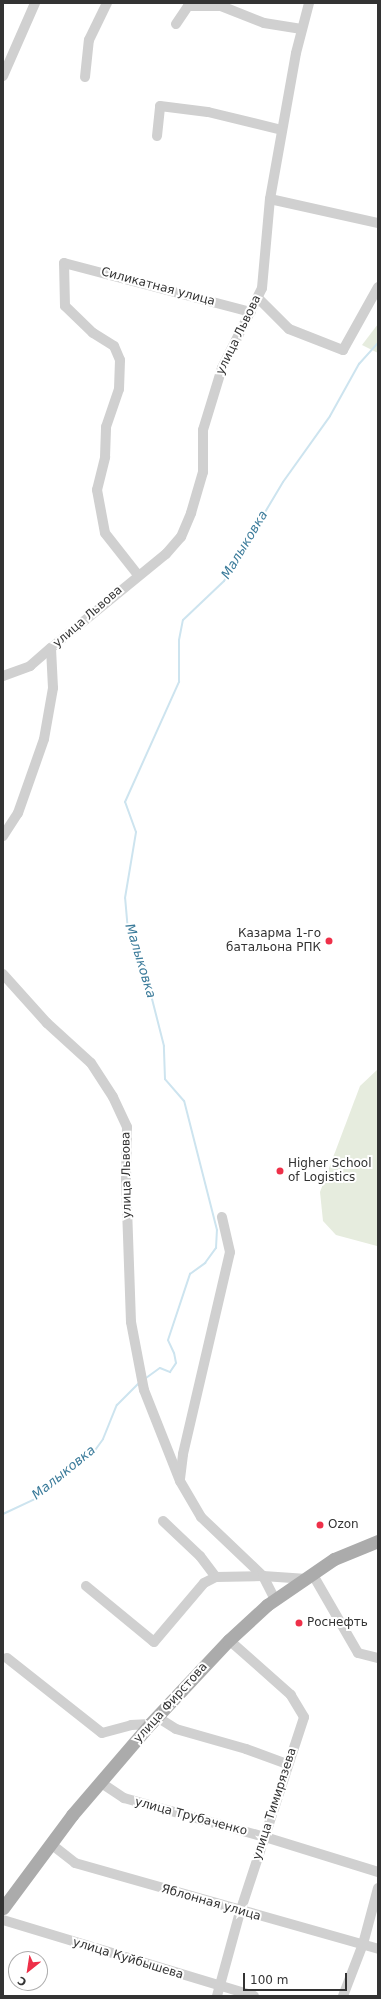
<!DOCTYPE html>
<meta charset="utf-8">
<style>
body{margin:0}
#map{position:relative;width:381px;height:1999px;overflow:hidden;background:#fff;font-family:"DejaVu Sans",sans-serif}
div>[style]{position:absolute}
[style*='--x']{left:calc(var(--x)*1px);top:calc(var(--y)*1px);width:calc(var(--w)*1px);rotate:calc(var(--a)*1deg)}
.green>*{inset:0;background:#e6ecde}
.stream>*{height:2px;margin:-1px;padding:0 1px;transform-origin:1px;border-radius:1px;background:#cde4ef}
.minor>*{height:10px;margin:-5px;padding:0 5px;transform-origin:5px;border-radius:5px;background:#d0d0d0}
.major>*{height:13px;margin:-6.5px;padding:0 6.5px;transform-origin:6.5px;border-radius:6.5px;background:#ababab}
.dots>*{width:11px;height:11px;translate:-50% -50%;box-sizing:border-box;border:2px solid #fff;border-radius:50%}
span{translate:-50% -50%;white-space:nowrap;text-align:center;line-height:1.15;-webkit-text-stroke:4px #fff;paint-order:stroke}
.street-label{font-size:12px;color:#333}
.poi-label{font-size:12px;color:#333}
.right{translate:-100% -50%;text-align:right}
.left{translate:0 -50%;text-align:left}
.water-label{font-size:13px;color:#3b7b9a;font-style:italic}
.frame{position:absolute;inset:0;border:4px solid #333;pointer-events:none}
.north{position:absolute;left:8px;top:1951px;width:40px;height:40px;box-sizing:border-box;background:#fff;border:1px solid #adadad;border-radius:50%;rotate:210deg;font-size:11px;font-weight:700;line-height:16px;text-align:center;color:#333}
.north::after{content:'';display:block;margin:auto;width:14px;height:18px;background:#ee3049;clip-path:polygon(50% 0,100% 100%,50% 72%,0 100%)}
.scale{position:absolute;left:243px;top:1973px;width:104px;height:18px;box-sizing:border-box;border:2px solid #333;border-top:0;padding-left:5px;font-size:12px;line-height:14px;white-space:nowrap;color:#333;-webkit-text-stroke:3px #fff;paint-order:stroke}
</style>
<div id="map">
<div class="green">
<i style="clip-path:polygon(378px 324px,378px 353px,362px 345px)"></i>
<i style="clip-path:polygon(378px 1069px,378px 1246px,377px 1246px,336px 1235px,323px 1221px,320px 1192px,360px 1086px)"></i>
</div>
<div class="stream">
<i style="--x:146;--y:1378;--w:17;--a:-36"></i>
<i style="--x:160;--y:1368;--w:11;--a:22"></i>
<i style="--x:170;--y:1372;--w:11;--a:-56"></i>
<i style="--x:176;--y:1363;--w:10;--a:-101"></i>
<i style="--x:174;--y:1353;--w:14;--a:-115"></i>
<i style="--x:168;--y:1340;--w:70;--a:-71.6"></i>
<i style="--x:190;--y:1274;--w:19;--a:-36"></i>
<i style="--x:205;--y:1263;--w:19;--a:-54"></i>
<i style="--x:216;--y:1248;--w:18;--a:-87"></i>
<i style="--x:217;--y:1230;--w:133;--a:-104.3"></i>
<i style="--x:184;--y:1101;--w:29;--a:-131"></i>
<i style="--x:165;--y:1079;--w:33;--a:-92"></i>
<i style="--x:164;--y:1046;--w:49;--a:-104.3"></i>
<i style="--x:152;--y:999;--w:41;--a:-105.8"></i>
<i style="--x:141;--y:960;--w:32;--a:-114"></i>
<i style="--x:128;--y:931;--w:33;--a:-95"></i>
<i style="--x:125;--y:898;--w:67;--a:-80.5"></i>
<i style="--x:136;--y:832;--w:32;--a:-110"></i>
<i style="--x:125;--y:802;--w:132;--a:-65.8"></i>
<i style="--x:179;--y:682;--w:42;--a:-90"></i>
<i style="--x:179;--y:640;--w:20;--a:-79"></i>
<i style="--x:183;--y:620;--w:57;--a:-43.6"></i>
<i style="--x:224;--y:581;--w:115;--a:-59.2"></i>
<i style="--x:283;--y:482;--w:81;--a:-54.5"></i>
<i style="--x:330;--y:416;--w:60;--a:-60.9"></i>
<i style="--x:359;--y:364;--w:28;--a:-48"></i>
<i style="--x:3;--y:1514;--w:35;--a:-25"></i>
<i style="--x:35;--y:1499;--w:74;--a:-38.4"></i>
<i style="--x:93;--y:1453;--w:17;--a:-54"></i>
<i style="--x:103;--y:1439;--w:37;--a:-68"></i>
<i style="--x:117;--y:1405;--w:31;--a:-45"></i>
</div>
<div class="minor">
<i style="--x:176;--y:24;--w:22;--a:-56"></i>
<i style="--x:188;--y:6;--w:33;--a:0"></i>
<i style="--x:221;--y:6;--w:46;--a:21.6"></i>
<i style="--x:264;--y:23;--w:38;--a:9"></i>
<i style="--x:3;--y:76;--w:80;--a:-66.3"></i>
<i style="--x:85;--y:77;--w:37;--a:-84"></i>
<i style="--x:89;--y:40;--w:41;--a:-64.1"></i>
<i style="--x:157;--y:136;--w:30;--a:-84"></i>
<i style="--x:160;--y:106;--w:48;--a:7.1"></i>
<i style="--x:208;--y:112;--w:76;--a:13.7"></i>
<i style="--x:270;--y:199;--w:111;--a:12.5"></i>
<i style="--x:258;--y:298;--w:44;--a:45"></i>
<i style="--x:289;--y:329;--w:58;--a:21.3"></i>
<i style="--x:343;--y:350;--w:72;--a:-60.9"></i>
<i style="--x:138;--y:575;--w:53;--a:-128.2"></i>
<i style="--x:105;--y:533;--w:44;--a:-100.5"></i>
<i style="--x:97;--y:490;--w:34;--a:-76"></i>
<i style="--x:105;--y:457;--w:30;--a:-88"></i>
<i style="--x:106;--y:427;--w:40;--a:-71.1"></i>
<i style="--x:119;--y:389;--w:29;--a:-88"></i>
<i style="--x:120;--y:360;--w:15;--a:-113"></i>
<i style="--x:114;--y:346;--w:25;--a:-148"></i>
<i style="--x:93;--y:333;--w:39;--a:-136"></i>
<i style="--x:65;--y:306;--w:43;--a:-91.3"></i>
<i style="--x:64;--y:263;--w:193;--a:14.7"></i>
<i style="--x:3;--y:676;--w:29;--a:-20"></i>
<i style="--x:30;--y:666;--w:28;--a:-41"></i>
<i style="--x:3;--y:836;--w:27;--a:-57"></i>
<i style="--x:18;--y:813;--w:78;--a:-70.6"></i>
<i style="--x:44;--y:739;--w:52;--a:-80"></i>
<i style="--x:53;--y:688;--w:40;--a:-92.9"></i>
<i style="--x:51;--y:648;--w:149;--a:-39.3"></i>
<i style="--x:166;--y:554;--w:23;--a:-49"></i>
<i style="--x:181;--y:537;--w:26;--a:-67"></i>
<i style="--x:191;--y:513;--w:43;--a:-73.7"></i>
<i style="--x:203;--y:472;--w:42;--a:-90"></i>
<i style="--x:203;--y:430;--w:65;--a:-73"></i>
<i style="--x:222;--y:368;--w:89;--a:-63.4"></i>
<i style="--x:262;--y:288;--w:89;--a:-84.9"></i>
<i style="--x:270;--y:199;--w:148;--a:-79.9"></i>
<i style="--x:296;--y:53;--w:52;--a:-75.4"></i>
<i style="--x:3;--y:974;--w:66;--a:48.1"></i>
<i style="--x:47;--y:1023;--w:59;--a:42.3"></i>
<i style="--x:91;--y:1063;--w:40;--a:57.1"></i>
<i style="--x:113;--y:1097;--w:33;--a:65"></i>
<i style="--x:127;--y:1127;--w:52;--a:91.1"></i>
<i style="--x:126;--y:1179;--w:143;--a:88"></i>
<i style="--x:131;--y:1322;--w:69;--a:79.2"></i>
<i style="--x:144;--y:1390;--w:98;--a:68.4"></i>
<i style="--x:180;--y:1481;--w:42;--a:59.7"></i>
<i style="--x:201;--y:1517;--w:86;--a:43.6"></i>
<i style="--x:263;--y:1576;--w:27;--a:63"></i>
<i style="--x:180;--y:1479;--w:25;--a:-83"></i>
<i style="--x:183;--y:1454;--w:207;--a:-76.9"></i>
<i style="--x:230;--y:1252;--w:36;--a:-103"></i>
<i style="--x:163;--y:1521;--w:51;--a:43.4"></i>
<i style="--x:200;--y:1556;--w:26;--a:53"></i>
<i style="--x:313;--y:1575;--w:90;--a:60"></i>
<i style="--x:358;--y:1653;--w:21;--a:14"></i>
<i style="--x:86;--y:1586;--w:88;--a:39.5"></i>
<i style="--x:154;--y:1642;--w:77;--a:-49.7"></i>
<i style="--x:204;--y:1583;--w:13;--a:-27"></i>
<i style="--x:216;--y:1577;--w:47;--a:-1.2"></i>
<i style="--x:263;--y:1576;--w:44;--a:3.9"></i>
<i style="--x:7;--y:1658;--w:121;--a:38.3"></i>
<i style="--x:102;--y:1733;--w:30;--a:-15"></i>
<i style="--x:131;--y:1725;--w:19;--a:-3"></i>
<i style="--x:157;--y:1717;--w:22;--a:32"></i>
<i style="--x:176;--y:1729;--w:73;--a:15.9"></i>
<i style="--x:246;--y:1749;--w:44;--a:20.1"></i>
<i style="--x:100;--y:1782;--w:29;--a:34"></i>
<i style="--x:124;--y:1798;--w:146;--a:15.5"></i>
<i style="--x:265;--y:1837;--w:118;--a:17.2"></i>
<i style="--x:51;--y:1844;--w:31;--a:38"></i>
<i style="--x:75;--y:1863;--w:315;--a:15.8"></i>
<i style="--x:3;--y:1920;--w:262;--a:16.8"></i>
<i style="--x:217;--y:1996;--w:87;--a:-74.7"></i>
<i style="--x:240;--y:1912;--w:205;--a:-71.8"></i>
<i style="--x:304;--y:1717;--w:26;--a:-121"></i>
<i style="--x:291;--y:1695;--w:83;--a:-138.4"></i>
<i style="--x:343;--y:1996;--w:56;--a:-69"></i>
<i style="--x:363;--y:1944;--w:58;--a:-75"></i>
</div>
<div class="major">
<i style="--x:3;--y:1908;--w:116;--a:-53.4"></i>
<i style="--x:72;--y:1815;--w:120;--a:-49.4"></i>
<i style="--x:150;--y:1724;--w:115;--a:-46.8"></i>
<i style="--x:229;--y:1640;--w:52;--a:-42.6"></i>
<i style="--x:267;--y:1605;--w:81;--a:-34.5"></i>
<i style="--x:334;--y:1559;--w:48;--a:-22.2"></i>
</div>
<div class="dots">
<i style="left:329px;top:941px;background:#ee3049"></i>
<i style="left:280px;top:1171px;background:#ee3049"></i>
<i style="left:320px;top:1525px;background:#ee3049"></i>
<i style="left:299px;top:1623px;background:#ee3049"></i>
</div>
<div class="street-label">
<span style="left:158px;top:287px;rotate:15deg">Силикатная улица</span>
<span style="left:239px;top:335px;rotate:-64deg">улица Львова</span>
<span style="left:88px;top:617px;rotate:-41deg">улица Львова</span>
<span style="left:127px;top:1175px;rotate:-91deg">улица Львова</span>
<span style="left:171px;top:1703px;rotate:-48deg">улица Фирстова</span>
<span style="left:275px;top:1804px;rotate:-72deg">улица Тимирязева</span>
<span style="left:191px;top:1817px;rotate:15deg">улица Трубаченко</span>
<span style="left:211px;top:1903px;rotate:16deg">Яблонная улица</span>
<span style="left:128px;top:1959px;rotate:17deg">улица Куйбышева</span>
</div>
<div class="poi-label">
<span class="right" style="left:321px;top:941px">Казарма 1-го<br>батальона РПК</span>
<span class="left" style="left:288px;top:1171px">Higher School<br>of Logistics</span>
<span class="left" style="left:328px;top:1525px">Ozon</span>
<span class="left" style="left:307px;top:1623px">Роснефть</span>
</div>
<div class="water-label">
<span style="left:245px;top:545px;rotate:-59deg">Малыковка</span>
<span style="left:140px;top:961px;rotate:73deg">Малыковка</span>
<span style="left:64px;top:1473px;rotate:-39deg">Малыковка</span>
</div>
<div class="frame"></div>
<div class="north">С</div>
<div class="scale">100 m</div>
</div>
